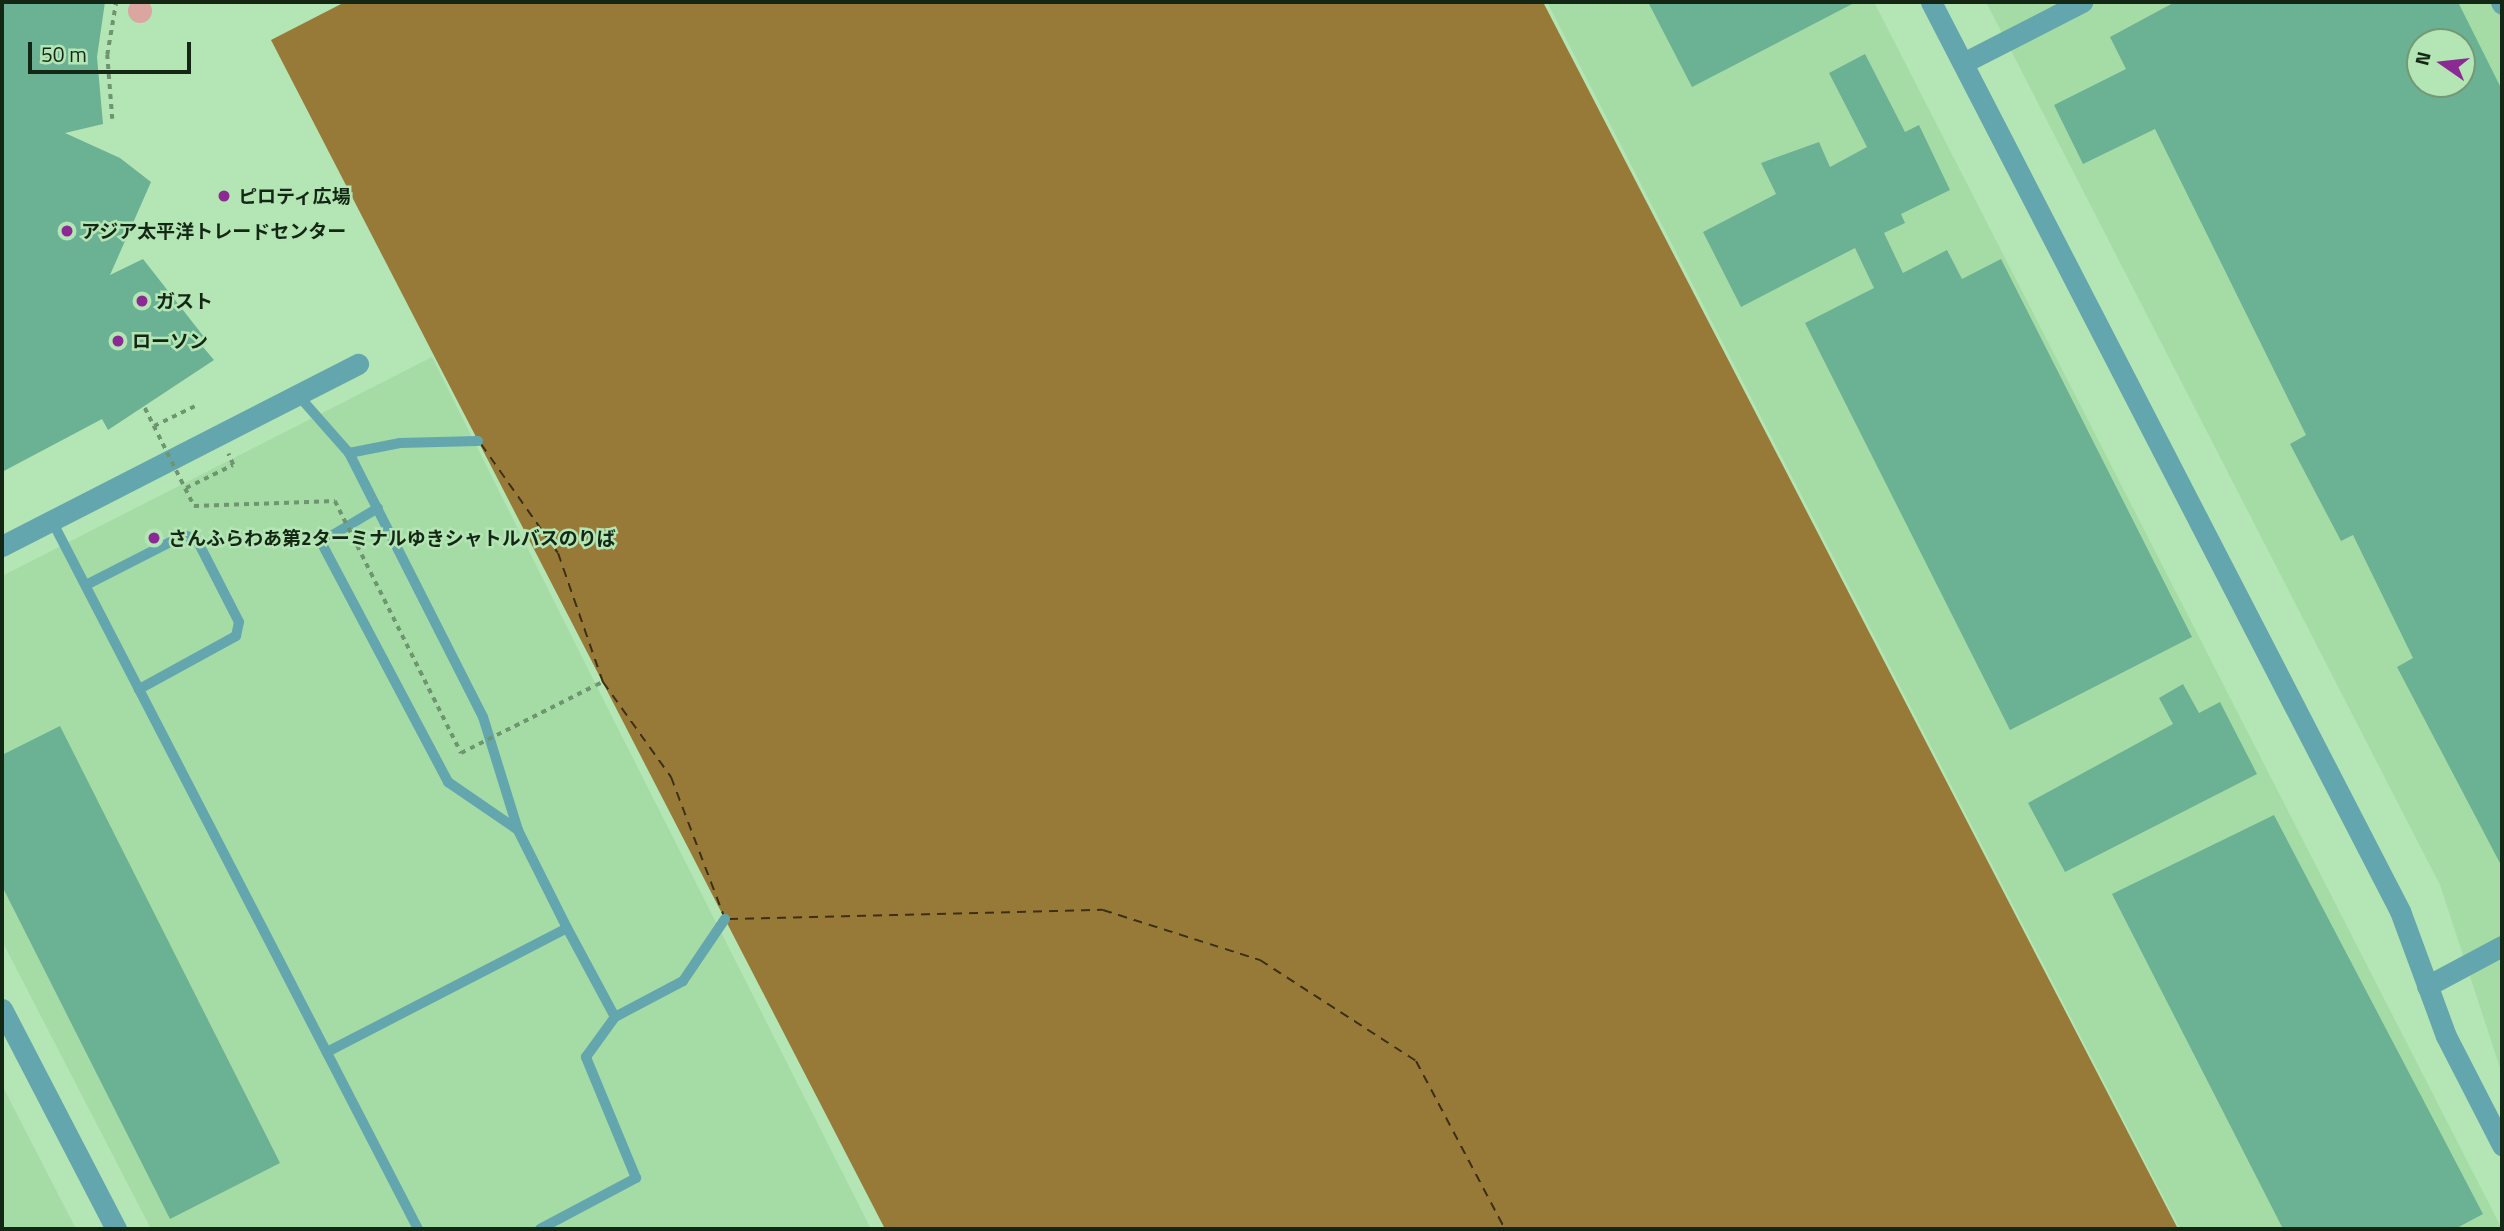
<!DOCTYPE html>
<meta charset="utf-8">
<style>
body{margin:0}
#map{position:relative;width:2504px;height:1231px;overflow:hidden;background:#b4e5b4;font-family:"Titillium Web","Noto Sans JP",sans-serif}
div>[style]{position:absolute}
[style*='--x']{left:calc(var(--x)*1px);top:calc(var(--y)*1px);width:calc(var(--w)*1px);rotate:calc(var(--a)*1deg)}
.built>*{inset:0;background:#a5dca6}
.green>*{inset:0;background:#dba5a0}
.round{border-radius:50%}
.water>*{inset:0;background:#987a38}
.ferry>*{height:2px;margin-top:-1px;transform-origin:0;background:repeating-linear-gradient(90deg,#3c2f11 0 9px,transparent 0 16px)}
.building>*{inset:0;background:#6bb193}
.path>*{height:3.5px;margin-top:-1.75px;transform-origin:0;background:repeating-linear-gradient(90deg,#6f9470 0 5px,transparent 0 10px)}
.service>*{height:10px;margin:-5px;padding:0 5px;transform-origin:5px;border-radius:5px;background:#64a6ae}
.tertiary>*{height:21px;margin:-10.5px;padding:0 10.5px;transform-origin:10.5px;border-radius:10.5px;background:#64a6ae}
.path-bridge>*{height:3.5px;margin-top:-1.75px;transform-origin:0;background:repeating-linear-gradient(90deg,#6f9470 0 5px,transparent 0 10px)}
.dots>*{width:19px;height:19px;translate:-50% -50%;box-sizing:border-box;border:4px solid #b4e5b4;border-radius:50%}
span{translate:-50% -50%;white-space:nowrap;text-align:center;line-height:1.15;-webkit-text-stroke:5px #b4e5b4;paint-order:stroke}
.poi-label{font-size:19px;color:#142715;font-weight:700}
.left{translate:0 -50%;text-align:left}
.frame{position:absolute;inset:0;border:4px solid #142715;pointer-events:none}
.north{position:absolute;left:2406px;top:28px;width:70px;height:70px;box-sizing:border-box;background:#b4e5b4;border:2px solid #749974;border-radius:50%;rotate:284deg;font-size:19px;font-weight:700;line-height:28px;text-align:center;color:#142715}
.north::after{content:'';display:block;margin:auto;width:24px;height:32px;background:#8b2a92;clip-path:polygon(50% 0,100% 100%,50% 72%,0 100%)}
.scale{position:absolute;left:28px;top:42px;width:163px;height:32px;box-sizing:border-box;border:4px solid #142715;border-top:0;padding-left:9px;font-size:21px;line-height:24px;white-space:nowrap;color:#142715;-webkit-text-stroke:5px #b4e5b4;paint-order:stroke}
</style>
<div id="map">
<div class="built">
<i style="clip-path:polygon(1547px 2px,1874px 2px,2502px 1229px,2180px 1229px)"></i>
<i style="clip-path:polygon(evenodd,1986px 2px,2502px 2px,2502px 1074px,2440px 885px,1986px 2px,2420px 42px,2462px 42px,2462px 84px,2420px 84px,2420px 42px)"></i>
<i style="clip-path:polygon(432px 357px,596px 685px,871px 1229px,151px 1229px,2px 941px,2px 576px)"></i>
<i style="clip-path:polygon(2px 1085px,76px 1229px,2px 1229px)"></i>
</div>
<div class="green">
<i class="round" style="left:128px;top:-1px;width:24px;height:24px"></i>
</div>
<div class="water">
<i style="clip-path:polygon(345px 2px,1543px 2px,2178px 1229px,885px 1229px,271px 40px)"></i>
</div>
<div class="ferry">
<i style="--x:481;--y:444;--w:133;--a:54.8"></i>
<i style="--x:558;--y:553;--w:137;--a:70.8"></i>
<i style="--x:603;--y:682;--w:117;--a:54.4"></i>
<i style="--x:671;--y:777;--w:147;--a:69.2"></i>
<i style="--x:729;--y:919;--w:374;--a:-1.4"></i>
<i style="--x:1103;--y:910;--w:165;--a:17.7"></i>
<i style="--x:1260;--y:960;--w:186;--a:32.9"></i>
<i style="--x:1416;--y:1061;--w:190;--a:62.1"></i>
</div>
<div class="building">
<i style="clip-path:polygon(2px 2px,105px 2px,97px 57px,103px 124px,65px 133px,120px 158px,151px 182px,110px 275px,143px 259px,208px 342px,203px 347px,214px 360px,108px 430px,102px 419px,2px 472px)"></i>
<i style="clip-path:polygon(1648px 2px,1856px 2px,1692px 87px)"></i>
<i style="clip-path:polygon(evenodd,2175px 2px,2458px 2px,2502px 90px,2502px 867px,2397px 667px,2413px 658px,2353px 535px,2341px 541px,2290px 444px,2306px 435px,2155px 129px,2083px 164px,2054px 105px,2126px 69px,2110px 37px,2175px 2px,2420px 42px,2462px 42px,2462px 84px,2420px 84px,2420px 42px)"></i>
<i style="clip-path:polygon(1865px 54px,1905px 132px,1919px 125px,1950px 190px,1901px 214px,1905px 223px,1884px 233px,1903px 273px,1947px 250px,1962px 279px,2001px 259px,2192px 637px,2010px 730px,1805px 323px,1874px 288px,1855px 248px,1741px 307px,1703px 232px,1776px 194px,1761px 163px,1819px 142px,1830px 167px,1867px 147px,1829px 73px)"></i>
<i style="clip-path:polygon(2183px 684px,2199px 713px,2220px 702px,2257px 774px,2065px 872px,2028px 803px,2173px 724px,2159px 698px)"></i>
<i style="clip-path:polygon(60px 726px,280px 1163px,170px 1219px,2px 886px,2px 755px)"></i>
<i style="clip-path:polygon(2274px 815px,2483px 1214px,2455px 1229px,2283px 1229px,2112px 894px)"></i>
</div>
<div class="path">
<i style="--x:112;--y:119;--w:64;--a:-94.5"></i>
<i style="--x:107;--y:55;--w:54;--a:-80.4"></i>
<i style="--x:154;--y:426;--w:48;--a:-26"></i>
<i style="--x:186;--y:488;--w:52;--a:-26.1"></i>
<i style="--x:233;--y:465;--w:12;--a:-114"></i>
<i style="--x:596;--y:685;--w:8;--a:-23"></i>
</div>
<div class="service">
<i style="--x:297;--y:394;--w:79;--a:48.6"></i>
<i style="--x:349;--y:453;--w:52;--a:-11.1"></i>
<i style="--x:400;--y:443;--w:78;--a:-1.5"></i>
<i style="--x:378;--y:508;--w:66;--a:149.2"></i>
<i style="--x:321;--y:542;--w:272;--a:62.1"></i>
<i style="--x:448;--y:782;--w:85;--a:34.4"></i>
<i style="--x:52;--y:521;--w:797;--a:62.66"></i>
<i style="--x:86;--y:585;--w:110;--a:-27"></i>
<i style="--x:184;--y:535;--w:14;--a:21"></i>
<i style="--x:197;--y:540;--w:92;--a:62.9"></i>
<i style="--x:239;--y:622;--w:14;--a:102"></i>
<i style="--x:236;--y:636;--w:111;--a:151.3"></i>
<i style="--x:615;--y:1017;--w:77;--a:-27.9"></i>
<i style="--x:683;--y:981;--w:75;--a:-55.9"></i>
<i style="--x:327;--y:1052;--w:270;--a:-27.3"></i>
<i style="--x:567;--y:928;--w:110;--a:-116.6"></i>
<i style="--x:518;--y:830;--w:118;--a:-107.2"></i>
<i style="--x:483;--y:717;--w:296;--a:-116.9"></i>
<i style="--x:540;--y:1229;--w:109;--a:-28"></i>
<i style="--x:636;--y:1178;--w:131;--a:-112.5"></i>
<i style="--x:586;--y:1057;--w:49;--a:-54.1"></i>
<i style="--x:615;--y:1017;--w:101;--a:-118.3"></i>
</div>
<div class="tertiary">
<i style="--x:1931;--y:2;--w:1023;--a:62.71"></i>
<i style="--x:2400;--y:911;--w:133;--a:69.8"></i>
<i style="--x:2446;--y:1036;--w:123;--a:62.8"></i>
<i style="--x:2501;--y:2;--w:2;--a:63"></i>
<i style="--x:1963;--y:63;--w:134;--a:-27.1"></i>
<i style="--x:2;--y:546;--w:400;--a:-27.1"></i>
<i style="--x:2427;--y:986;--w:85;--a:-28.1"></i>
<i style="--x:2;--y:1009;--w:248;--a:62.6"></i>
</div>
<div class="path-bridge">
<i style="--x:145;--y:408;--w:110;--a:63.4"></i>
<i style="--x:194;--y:506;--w:141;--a:-2"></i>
<i style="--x:335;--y:501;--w:282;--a:63.4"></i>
<i style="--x:461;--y:753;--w:151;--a:-26.7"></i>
</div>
<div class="dots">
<i style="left:224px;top:196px;background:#8b2a92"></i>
<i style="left:67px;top:231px;background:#8b2a92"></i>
<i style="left:142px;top:301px;background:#8b2a92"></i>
<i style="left:118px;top:341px;background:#8b2a92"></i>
<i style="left:154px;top:538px;background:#8b2a92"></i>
</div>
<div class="poi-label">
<span class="left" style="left:238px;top:196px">ピロティ広場</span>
<span class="left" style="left:81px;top:231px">アジア太平洋トレードセンター</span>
<span class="left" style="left:156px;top:301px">ガスト</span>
<span class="left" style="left:132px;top:341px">ローソン</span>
<span class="left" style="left:168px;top:538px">さんふらわあ第2ターミナルゆきシャトルバスのりば</span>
</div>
<div class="frame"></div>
<div class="north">N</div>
<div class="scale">50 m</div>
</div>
